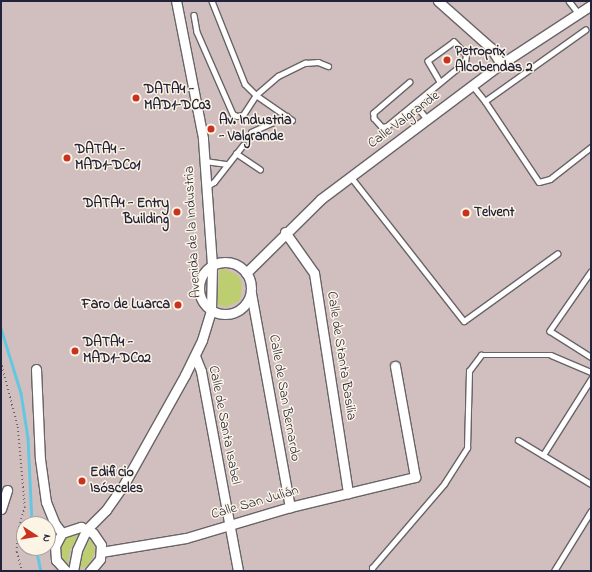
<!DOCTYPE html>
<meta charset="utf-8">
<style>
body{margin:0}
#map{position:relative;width:592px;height:572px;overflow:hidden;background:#eadfbc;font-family:"Indie Flower",sans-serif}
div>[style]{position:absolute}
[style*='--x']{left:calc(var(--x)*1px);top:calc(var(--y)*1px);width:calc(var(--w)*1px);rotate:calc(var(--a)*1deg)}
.industrial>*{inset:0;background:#d1bfbf}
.green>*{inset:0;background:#bdce70}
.stream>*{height:2.5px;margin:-1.25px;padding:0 1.25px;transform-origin:1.25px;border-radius:1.25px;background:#64c7e1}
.path>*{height:1.5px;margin-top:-0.75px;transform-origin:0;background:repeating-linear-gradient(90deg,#686468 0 1px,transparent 0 4px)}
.roads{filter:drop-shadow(1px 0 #686468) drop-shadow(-1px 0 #686468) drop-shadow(0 1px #686468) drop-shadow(0 -1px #686468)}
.service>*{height:4.5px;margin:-2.25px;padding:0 2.25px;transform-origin:2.25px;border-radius:2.25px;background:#fff}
.minor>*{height:9px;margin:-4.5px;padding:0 4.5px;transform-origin:4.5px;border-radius:4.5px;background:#fff}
.minor>.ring{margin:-4.5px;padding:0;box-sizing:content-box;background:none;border:9px solid #fff;border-radius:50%}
.dots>*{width:11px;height:11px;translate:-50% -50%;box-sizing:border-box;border:2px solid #fcf5e5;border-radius:50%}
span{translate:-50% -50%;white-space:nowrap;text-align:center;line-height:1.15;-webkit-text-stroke:3px #fcf5e5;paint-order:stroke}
.poi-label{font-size:14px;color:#22223b;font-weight:700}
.left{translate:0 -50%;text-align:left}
.right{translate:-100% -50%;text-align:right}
.street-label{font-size:14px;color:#22223b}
.frame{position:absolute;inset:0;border:2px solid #22223b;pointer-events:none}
.north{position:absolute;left:16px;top:516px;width:40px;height:40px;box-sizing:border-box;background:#fcf5e5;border:1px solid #a5a1a1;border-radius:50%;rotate:102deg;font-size:11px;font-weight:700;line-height:16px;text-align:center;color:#22223b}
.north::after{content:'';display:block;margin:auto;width:14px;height:18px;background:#c8321e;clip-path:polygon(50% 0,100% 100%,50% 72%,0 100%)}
</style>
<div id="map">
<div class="industrial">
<i style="clip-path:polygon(evenodd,1px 1px,591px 1px,591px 571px,1px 571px,1px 1px,24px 524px,48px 524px,48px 548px,24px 548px,24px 524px)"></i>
</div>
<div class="green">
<i style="clip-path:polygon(220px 267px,238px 275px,242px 283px,241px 297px,238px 302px,226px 307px,217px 305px)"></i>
<i style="clip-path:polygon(76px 532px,79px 533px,70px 551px,67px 566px,59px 555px,60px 542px,67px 535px)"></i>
<i style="clip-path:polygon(91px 538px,95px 549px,94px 555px,88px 565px,80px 569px,82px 555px)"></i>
</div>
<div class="stream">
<i style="--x:1;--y:328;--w:68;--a:72.9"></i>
<i style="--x:21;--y:393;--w:46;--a:81.2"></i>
<i style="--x:28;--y:438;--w:86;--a:87.3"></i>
<i style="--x:36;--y:548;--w:24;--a:78"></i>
</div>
<div class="path">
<i style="--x:1;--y:362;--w:67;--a:75.3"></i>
<i style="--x:18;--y:427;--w:80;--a:85"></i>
<i style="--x:25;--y:507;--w:25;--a:106"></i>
<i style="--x:18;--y:531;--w:21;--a:93"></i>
<i style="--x:17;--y:552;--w:20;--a:75"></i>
</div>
<div class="roads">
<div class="service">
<i style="--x:212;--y:1;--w:89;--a:68.3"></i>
<i style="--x:245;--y:84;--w:16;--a:45"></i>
<i style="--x:256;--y:95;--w:44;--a:34.8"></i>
<i style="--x:569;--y:1;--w:16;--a:52"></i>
<i style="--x:194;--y:15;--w:17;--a:80"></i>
<i style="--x:197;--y:32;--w:90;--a:66.3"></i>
<i style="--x:233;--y:114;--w:4;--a:27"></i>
<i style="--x:237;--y:116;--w:6;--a:-9"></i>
<i style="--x:243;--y:115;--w:24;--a:-57"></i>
<i style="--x:256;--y:95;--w:29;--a:-41"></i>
<i style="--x:278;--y:76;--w:30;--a:-26"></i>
<i style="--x:305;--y:63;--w:13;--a:-4"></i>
<i style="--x:318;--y:62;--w:11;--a:22"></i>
<i style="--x:410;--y:82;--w:48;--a:139.3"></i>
<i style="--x:374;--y:113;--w:5;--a:90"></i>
<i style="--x:374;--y:118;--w:12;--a:48"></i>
<i style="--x:382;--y:127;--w:5;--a:-11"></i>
<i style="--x:387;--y:126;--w:101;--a:-39.4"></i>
<i style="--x:465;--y:62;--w:7;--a:-82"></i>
<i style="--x:466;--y:55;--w:18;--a:-133"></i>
<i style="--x:454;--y:42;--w:32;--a:144"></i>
<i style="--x:428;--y:61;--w:24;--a:60"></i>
<i style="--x:473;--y:86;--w:19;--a:51"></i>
<i style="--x:485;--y:101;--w:123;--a:-35.4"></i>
<i style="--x:485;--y:101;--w:97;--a:56.3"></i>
<i style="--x:539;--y:182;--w:11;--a:-15"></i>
<i style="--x:550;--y:179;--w:52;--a:-38"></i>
<i style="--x:415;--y:104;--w:21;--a:51"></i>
<i style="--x:251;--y:132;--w:39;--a:-24"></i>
<i style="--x:236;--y:153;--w:29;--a:34"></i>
<i style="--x:205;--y:161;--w:22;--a:8"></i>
<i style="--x:351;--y:177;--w:183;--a:51.9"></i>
<i style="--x:464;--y:321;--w:115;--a:-35.8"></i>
<i style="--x:206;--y:187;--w:9;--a:-32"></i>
<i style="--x:214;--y:182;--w:47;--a:-51.9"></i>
<i style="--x:591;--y:272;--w:72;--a:124.8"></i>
<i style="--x:550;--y:331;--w:49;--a:32.4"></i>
<i style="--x:518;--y:440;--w:29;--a:31"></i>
<i style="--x:543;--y:455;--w:90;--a:-57.7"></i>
<i style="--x:543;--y:455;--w:56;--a:31.1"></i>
<i style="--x:372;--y:571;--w:3;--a:-90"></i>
<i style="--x:372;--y:568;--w:111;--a:-49.4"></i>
<i style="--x:444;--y:484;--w:43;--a:-57.4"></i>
<i style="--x:467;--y:448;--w:77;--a:-88.5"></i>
<i style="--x:469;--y:371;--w:20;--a:-53"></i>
<i style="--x:481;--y:355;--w:70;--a:0"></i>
<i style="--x:551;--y:355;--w:43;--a:23"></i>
<i style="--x:554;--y:571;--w:70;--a:-58.3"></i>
</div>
<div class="minor">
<i style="--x:438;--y:1;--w:71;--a:41.6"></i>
<i style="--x:491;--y:48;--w:19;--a:58"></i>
<i style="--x:285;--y:232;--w:50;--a:54.7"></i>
<i style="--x:314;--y:273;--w:223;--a:81.2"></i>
<i class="ring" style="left:199px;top:262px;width:43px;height:43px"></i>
<i style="--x:246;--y:273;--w:105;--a:-44.6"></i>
<i style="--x:321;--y:199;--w:225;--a:-36.9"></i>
<i style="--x:501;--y:64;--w:108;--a:-33.2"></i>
<i style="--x:251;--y:293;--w:218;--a:79.7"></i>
<i style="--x:195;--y:356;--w:16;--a:68"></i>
<i style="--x:201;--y:371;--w:203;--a:79.5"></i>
<i style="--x:36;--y:369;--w:90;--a:87.5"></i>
<i style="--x:40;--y:459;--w:43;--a:82.1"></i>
<i style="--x:46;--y:502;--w:24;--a:68"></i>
<i style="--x:55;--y:524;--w:11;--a:52"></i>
<i style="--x:1;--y:509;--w:20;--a:-72"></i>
<i style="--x:101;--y:552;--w:86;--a:-9.4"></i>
<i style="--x:186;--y:538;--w:109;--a:-16.6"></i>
<i style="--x:290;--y:507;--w:129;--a:-13.5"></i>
<i style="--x:415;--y:477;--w:113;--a:-100.2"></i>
<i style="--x:66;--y:571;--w:15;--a:-132"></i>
<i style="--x:56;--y:560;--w:14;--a:-94"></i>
<i style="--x:55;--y:546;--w:15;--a:-62"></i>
<i style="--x:62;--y:533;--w:20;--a:-18"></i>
<i style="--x:81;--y:527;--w:13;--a:27"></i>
<i style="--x:93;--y:533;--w:14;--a:56"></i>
<i style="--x:101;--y:545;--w:14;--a:94"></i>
<i style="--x:100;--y:559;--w:16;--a:130"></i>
<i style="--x:73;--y:571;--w:21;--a:-79"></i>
<i style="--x:77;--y:550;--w:23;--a:-65"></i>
<i style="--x:87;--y:529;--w:27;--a:-45"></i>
<i style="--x:106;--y:510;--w:29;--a:-55"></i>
<i style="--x:123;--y:486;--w:127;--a:-60.8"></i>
<i style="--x:185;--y:375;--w:39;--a:-64"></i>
<i style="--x:202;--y:340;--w:31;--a:-73"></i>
<i style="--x:211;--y:310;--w:45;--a:-88.7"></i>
<i style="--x:212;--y:265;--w:127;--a:-94.1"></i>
<i style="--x:203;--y:138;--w:140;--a:-101.1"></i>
</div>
</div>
<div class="dots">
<i style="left:447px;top:60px;background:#c8321e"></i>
<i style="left:136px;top:98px;background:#c8321e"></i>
<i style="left:211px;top:129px;background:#c8321e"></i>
<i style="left:67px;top:158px;background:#c8321e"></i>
<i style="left:177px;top:212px;background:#c8321e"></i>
<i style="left:466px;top:213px;background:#c8321e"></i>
<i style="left:178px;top:305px;background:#c8321e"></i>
<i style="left:75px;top:351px;background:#c8321e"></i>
<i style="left:82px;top:481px;background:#c8321e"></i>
</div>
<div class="poi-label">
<span class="left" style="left:455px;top:60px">Petroprix<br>Alcobendas 2</span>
<span class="left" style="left:144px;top:98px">DATA4 -<br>MAD1-DC03</span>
<span class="left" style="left:219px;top:129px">Av. Industria<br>- Valgrande</span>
<span class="left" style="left:75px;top:158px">DATA4 -<br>MAD1-DC01</span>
<span class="right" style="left:169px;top:212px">DATA4 - Entry<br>Building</span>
<span class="left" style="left:474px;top:213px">Telvent</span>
<span class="right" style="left:170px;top:305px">Faro de Luarca</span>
<span class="left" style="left:83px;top:351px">DATA4 -<br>MAD1-DC02</span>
<span class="left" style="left:90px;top:481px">Edificio<br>Isósceles</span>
</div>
<div class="street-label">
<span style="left:404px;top:120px;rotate:-37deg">Calle Valgrande</span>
<span style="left:193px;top:232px;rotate:-93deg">Avenida de la Industria</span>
<span style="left:341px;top:356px;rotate:81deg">Calle de Stanta Basilia</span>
<span style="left:284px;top:398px;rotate:80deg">Calle de San Bernardo</span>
<span style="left:224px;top:425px;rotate:79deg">Calle de Santa Isabel</span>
<span style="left:255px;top:503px;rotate:-16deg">Calle San Julián</span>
</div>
<div class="frame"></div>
<div class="north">N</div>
</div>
